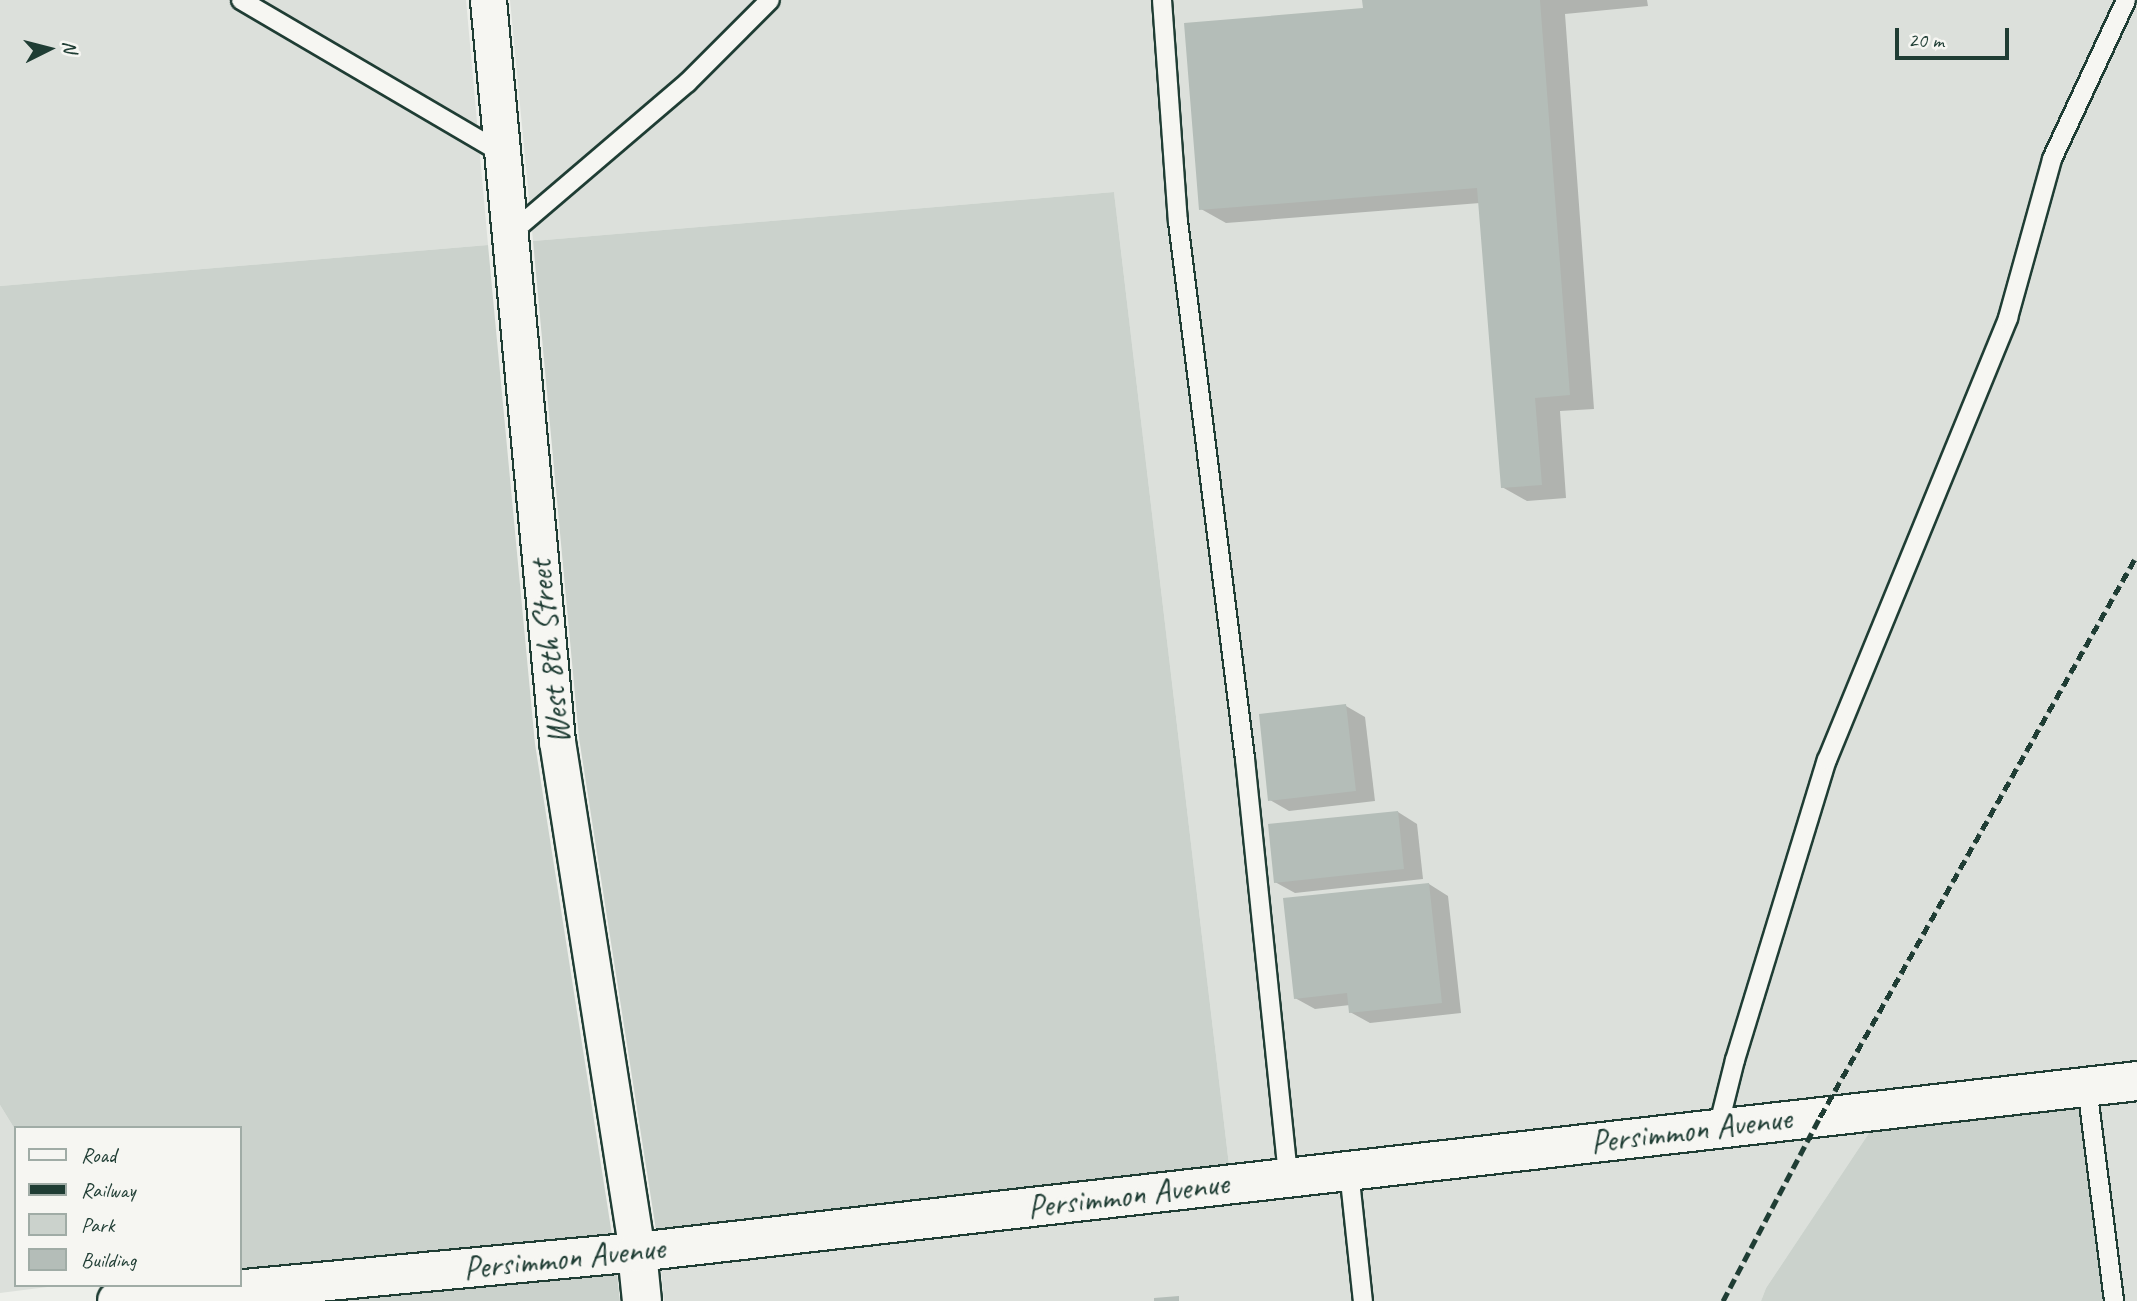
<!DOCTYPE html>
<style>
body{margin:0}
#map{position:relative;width:2137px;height:1301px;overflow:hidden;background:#edefea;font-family:Caveat,sans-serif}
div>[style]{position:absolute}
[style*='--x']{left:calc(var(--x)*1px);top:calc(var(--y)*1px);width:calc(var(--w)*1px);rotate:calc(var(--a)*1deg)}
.built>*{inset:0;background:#dce0db}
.green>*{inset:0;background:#cbd2cc}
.shadow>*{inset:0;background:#0003}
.building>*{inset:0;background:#b4bdb8}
.roads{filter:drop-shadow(2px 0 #1f3d34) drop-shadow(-2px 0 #1f3d34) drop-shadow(0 2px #1f3d34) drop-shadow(0 -2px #1f3d34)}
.lane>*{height:18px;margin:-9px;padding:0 9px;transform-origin:9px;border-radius:9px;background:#f6f6f2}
.street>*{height:35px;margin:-17.5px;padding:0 17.5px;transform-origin:17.5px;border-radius:17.5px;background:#f6f6f2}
.secondary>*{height:38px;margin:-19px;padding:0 19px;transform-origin:19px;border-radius:19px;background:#f6f6f2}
.rail>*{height:5px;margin-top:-2.5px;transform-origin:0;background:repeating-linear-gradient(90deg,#1f3d34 0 10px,transparent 0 15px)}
span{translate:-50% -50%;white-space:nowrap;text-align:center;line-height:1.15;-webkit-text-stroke:6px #f6f6f2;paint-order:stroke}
.street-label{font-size:33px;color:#1f3d34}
.legend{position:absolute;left:14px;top:1126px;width:228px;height:161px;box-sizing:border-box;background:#f6f6f2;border:2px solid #a0aca6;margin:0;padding:9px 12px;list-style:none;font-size:21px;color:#1f3d34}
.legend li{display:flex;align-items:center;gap:14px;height:35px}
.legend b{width:35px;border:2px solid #a0aca6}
.north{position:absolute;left:14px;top:14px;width:70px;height:70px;-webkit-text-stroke:5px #f6f6f2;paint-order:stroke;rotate:84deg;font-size:19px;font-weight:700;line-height:28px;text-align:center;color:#1f3d34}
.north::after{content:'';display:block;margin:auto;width:24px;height:32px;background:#1f3d34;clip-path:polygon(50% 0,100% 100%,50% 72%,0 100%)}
.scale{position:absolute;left:1895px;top:28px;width:114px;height:32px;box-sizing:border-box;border:4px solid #1f3d34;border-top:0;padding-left:9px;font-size:21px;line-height:24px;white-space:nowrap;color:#1f3d34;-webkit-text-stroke:5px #f6f6f2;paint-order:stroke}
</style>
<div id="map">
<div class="built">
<i style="clip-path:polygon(0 0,466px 0,488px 245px,0 286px)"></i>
<i style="clip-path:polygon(510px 0,2137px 0,2137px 1062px,1229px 1165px,1114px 192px,533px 241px)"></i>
<i style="clip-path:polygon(2137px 1101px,2137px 1301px,2125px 1301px,2101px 1105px)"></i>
<i style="clip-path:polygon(0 1105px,16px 1131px,16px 1285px,63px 1285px,0 1293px)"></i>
<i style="clip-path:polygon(1871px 1130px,1766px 1288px,1761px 1301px,664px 1301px,661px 1269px)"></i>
</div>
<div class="green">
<i style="clip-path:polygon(1114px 192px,1229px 1165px,656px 1230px,579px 738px,533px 241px)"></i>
<i style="clip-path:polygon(488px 245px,535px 744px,612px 1235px,240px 1270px,240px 1128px,16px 1128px,16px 1131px,0 1105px,0 286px)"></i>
<i style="clip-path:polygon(2101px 1105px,2125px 1301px,1761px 1301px,1766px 1288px,1871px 1130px)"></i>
<i style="clip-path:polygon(617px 1274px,620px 1301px,327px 1301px)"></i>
</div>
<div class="shadow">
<i style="clip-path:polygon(1364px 0,1647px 0,1648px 6px,1565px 14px,1594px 409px,1560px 411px,1566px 498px,1527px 501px,1502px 487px,1480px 203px,1226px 223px,1201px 209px,1365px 10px)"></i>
<i style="clip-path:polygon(1346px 706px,1365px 717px,1375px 801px,1289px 811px,1270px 800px)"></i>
<i style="clip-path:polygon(1398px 812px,1417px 824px,1423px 879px,1295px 893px,1275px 882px)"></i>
<i style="clip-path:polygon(1429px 884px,1448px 896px,1461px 1013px,1370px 1023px,1350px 1012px,1350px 1005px,1315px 1009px,1295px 998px)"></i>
</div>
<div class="building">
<i style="clip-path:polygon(1362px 0,1540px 0,1570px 395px,1535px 398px,1542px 485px,1501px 488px,1477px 188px,1199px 210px,1184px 23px,1363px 8px)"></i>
<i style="clip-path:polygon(1346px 704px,1356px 791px,1268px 801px,1259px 714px)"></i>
<i style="clip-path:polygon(1398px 811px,1404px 869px,1274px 883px,1268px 824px)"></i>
<i style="clip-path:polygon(1429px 883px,1442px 1003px,1349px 1013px,1347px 993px,1294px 999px,1283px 898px)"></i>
<i style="clip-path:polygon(1179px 1296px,1179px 1301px,1154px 1301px,1154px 1298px)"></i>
</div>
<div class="roads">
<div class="lane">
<i style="--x:241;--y:0;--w:303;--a:30.4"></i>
<i style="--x:1162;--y:0;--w:222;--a:85.9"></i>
<i style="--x:1178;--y:221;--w:542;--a:82.9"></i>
<i style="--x:1245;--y:759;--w:421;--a:84.1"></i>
<i style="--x:510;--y:234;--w:233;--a:-40.5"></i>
<i style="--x:687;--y:83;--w:117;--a:-45"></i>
<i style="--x:2087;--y:1087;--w:216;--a:82.8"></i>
<i style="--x:1718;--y:1128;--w:70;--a:-76"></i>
<i style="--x:1735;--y:1060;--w:314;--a:-73"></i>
<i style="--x:1827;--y:760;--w:478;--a:-67.7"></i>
<i style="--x:2008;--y:318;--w:165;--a:-74.5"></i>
<i style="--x:2052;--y:159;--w:175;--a:-65"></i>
<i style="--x:1349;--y:1171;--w:131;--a:83.9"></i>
</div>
<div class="street">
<i style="--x:488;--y:0;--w:744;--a:84.68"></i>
<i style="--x:557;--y:741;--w:517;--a:81.1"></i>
</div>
<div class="secondary">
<i style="--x:637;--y:1252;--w:49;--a:84.2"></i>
<i style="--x:117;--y:1301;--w:522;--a:-5.38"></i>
<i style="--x:637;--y:1252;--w:1510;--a:-6.5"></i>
</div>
</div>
<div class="rail">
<i style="--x:1723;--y:1301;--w:208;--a:-62.2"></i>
<i style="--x:1820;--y:1117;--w:645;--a:-60.57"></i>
</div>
<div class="street-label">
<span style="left:550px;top:652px;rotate:-96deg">West 8th Street</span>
<span style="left:1691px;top:1131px;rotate:-7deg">Persimmon Avenue</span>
<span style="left:1128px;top:1196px;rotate:-7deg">Persimmon Avenue</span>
<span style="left:564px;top:1259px;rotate:-6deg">Persimmon Avenue</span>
</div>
<ul class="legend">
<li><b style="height:9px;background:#f6f6f2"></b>Road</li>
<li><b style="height:9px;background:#1f3d34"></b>Railway</li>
<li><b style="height:19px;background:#cbd2cc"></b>Park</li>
<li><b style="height:19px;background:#b4bdb8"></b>Building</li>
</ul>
<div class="north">N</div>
<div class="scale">20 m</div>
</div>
